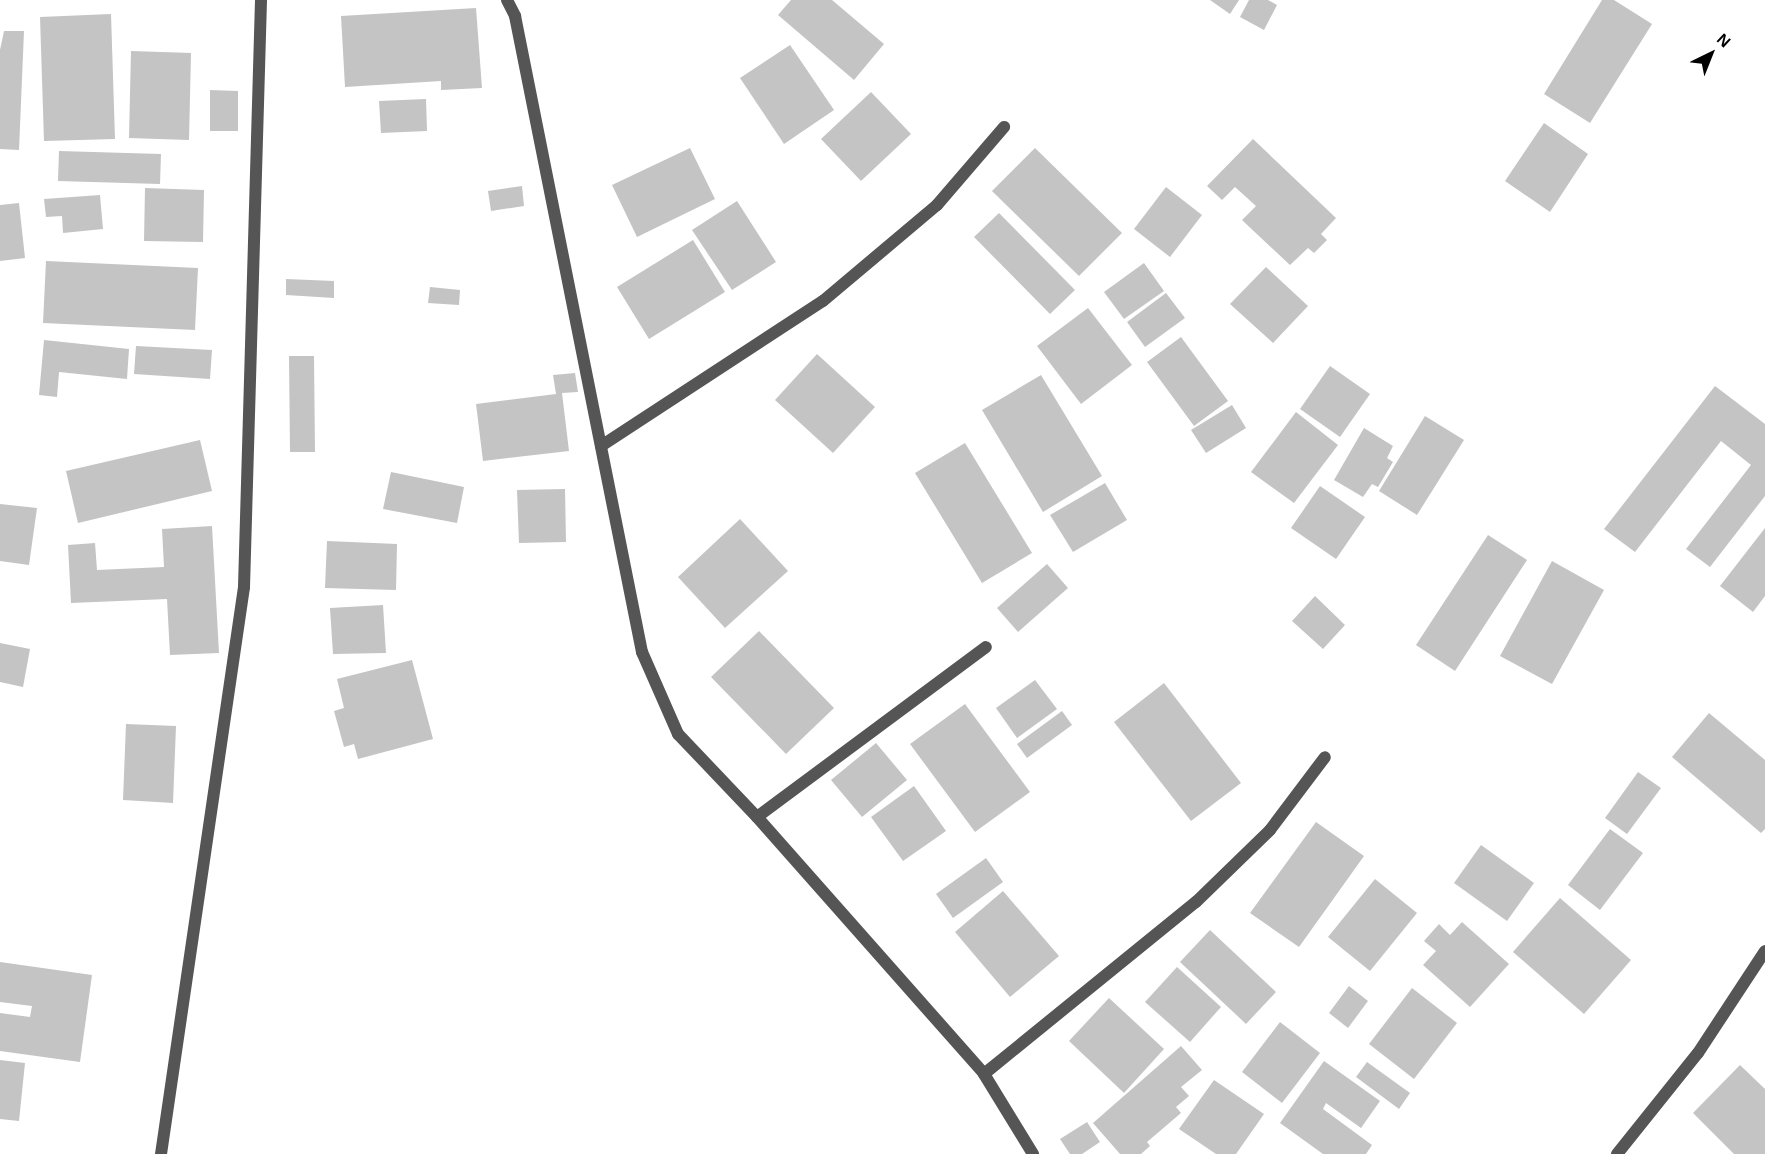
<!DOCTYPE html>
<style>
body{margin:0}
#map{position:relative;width:1765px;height:1154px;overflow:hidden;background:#fff;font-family:Arial,sans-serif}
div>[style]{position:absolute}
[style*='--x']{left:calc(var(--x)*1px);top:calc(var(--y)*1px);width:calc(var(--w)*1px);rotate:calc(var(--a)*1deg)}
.building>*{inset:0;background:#c4c4c4}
.minor>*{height:12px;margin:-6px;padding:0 6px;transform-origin:6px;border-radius:6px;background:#555}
span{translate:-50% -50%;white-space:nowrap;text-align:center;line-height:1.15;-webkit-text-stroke:4.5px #fff;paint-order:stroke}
.north{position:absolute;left:1681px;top:24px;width:60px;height:60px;-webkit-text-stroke:4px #fff;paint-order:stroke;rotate:43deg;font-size:16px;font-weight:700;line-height:24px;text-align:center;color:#000}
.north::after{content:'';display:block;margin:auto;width:21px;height:27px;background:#000;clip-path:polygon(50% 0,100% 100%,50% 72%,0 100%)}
</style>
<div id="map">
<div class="building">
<i style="clip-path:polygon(791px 0,832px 0,884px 44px,854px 80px,778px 15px)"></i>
<i style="clip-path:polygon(1210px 0,1239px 0,1230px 14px)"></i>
<i style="clip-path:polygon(1249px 0,1268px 0,1277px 5px,1264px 30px,1240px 17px)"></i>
<i style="clip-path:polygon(1602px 0,1614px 0,1652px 24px,1590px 123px,1544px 94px)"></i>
<i style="clip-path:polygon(476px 8px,482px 88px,441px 90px,441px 81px,345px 87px,341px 16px)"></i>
<i style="clip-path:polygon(111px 14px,115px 139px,44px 141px,40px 17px)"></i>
<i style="clip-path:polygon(4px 31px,24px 31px,19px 150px,0 149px,0 50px)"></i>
<i style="clip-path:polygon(790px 45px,834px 110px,784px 144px,740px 78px)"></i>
<i style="clip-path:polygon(131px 51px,191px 53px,189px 140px,129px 138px)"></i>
<i style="clip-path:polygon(210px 90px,238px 91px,238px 131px,210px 131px)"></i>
<i style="clip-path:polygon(871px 92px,911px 134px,861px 181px,821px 139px)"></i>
<i style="clip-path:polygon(426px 99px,427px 131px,381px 133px,379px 101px)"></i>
<i style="clip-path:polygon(1544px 123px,1588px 154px,1550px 212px,1505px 181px)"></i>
<i style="clip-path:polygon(1253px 139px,1336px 218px,1321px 234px,1327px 240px,1314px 253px,1308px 248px,1290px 265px,1242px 220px,1256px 206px,1235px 187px,1222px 200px,1207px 186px)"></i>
<i style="clip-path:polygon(690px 148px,715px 199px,637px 237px,612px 185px)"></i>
<i style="clip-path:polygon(1035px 148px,1122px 233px,1079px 276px,992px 191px)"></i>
<i style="clip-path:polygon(59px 151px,161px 154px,160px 184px,58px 181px)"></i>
<i style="clip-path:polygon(522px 186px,524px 206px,491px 211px,488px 191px)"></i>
<i style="clip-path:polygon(1166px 187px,1202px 215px,1170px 257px,1134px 229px)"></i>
<i style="clip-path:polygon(145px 188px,204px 190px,203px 242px,144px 241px)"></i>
<i style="clip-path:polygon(100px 195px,103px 229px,63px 233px,62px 216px,46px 217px,44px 199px)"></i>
<i style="clip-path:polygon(737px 201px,776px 262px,732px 290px,692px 230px)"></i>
<i style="clip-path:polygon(19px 203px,25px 258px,0 261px,0 205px)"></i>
<i style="clip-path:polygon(999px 213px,1075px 290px,1050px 314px,974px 237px)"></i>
<i style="clip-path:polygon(693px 240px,725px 292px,649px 339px,617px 287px)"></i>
<i style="clip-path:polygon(46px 261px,198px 268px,195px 330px,43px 323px)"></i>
<i style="clip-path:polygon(1144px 263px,1164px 291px,1124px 319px,1104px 292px)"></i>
<i style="clip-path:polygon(1266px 267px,1308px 306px,1273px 343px,1230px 304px)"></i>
<i style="clip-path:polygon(286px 279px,334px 281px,334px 298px,286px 295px)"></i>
<i style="clip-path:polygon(430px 287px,460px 290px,459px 305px,428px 303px)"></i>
<i style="clip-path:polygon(1166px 293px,1185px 318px,1145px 347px,1127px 322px)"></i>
<i style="clip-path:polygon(1088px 308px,1132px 365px,1081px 404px,1037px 346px)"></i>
<i style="clip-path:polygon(1181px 337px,1228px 401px,1194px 426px,1147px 362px)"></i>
<i style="clip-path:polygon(44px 340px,129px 349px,127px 379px,59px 372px,57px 397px,39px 395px)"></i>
<i style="clip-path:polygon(136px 346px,212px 350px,210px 379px,134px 374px)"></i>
<i style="clip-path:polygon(817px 354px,875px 407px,833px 453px,775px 400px)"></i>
<i style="clip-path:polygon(289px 356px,314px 356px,315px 452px,290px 452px)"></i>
<i style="clip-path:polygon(1330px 366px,1370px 394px,1340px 437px,1300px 409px)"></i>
<i style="clip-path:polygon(575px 373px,578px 392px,562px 393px,569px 451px,483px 461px,476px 404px,556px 394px,553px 375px)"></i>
<i style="clip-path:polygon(1041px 375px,1102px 476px,1043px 512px,982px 410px)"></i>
<i style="clip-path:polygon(1715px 386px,1765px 424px,1765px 496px,1710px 567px,1686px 549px,1751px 465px,1721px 441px,1635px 552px,1604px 529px)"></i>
<i style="clip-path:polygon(1232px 405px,1246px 428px,1206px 453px,1191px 430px)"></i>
<i style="clip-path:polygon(1296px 412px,1338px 445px,1294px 503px,1251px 472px)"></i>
<i style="clip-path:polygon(1425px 416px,1464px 440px,1417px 515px,1379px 491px)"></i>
<i style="clip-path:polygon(1364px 428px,1393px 446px,1387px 458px,1393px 462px,1378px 487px,1372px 484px,1363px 497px,1334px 480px)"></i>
<i style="clip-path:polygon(200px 440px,212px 491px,78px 523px,66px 471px)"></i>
<i style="clip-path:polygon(965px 443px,1032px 553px,982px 583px,915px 473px)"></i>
<i style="clip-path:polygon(391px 472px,464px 487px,457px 523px,383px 509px)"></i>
<i style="clip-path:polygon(1105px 483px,1127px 520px,1073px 552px,1050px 515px)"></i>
<i style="clip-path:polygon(1320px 486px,1365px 517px,1336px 559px,1291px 528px)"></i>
<i style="clip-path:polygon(565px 489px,566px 542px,519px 543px,517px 490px)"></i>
<i style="clip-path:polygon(0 504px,37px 508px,29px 565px,0 561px)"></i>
<i style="clip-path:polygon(740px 519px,788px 571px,725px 628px,678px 577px)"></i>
<i style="clip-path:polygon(212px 526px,219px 653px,170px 655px,167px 599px,71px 603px,68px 545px,95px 543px,97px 570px,164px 567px,162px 529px)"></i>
<i style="clip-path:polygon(1765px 528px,1765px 596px,1753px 612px,1720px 586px)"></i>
<i style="clip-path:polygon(1488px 535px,1527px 560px,1455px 671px,1416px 645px)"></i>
<i style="clip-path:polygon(327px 541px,397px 544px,396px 590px,325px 588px)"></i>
<i style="clip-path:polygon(1552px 561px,1604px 590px,1552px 684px,1500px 656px)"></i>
<i style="clip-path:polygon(1047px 564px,1068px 588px,1018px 632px,997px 608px)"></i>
<i style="clip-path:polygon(1315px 596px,1345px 625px,1323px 649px,1292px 621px)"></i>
<i style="clip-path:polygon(383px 605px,386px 653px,333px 654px,330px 608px)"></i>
<i style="clip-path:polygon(759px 631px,834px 708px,786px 754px,711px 677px)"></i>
<i style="clip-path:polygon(0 643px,30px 649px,23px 687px,0 682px)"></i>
<i style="clip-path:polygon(412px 660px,433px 739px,358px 759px,354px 744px,344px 747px,334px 711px,344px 708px,337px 679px)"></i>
<i style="clip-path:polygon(1035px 680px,1057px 709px,1017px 738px,996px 708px)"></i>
<i style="clip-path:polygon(1164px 683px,1241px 783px,1191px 821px,1114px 722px)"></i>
<i style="clip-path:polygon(965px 704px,1030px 792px,975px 832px,910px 744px)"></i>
<i style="clip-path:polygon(1062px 711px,1072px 725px,1027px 758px,1017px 744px)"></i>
<i style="clip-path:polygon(1709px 713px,1765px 760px,1765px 829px,1761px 833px,1672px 757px)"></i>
<i style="clip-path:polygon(126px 724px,176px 726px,173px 803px,123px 800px)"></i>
<i style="clip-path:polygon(876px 743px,907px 780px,862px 817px,831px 780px)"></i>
<i style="clip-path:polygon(1638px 772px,1661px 788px,1627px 834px,1605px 818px)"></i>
<i style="clip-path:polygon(914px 786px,946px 831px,903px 861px,871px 817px)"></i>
<i style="clip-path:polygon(1316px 822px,1364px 856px,1299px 947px,1250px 913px)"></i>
<i style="clip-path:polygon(1610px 829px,1643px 853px,1600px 910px,1568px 885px)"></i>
<i style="clip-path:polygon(1481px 845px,1534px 883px,1507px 921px,1454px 883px)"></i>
<i style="clip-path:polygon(986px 858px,1003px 882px,953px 918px,936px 894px)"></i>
<i style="clip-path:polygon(1375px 879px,1417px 913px,1370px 971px,1328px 937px)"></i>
<i style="clip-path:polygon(1003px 891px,1059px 956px,1010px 997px,955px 932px)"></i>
<i style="clip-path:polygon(1560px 898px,1631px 960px,1584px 1014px,1513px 952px)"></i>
<i style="clip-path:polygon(1462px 922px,1509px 964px,1470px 1007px,1423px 965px,1436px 951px,1424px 941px,1439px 924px,1450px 935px)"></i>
<i style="clip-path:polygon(1210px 930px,1276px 992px,1246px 1024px,1180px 962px)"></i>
<i style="clip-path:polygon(0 962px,92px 975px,80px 1062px,0 1051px,0 1013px,30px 1017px,32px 1006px,0 1002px)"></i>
<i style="clip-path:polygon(1177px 967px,1221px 1007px,1190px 1042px,1145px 1002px)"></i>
<i style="clip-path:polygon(1349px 986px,1368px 1001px,1348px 1028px,1329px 1013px)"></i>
<i style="clip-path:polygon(1412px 988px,1457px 1023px,1414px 1079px,1369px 1044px)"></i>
<i style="clip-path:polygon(1109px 998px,1164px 1049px,1124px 1093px,1069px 1041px)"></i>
<i style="clip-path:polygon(1280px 1022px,1320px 1053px,1282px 1103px,1242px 1072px)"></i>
<i style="clip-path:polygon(1181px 1046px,1202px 1070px,1181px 1087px,1189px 1096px,1176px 1107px,1181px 1113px,1147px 1142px,1150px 1146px,1141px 1154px,1120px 1154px,1093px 1123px)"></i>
<i style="clip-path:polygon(0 1060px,25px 1063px,19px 1121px,0 1119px)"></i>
<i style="clip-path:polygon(1324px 1061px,1380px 1101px,1361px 1128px,1326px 1103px,1323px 1109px,1372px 1145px,1366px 1154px,1323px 1154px,1280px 1123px)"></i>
<i style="clip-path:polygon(1367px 1062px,1410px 1093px,1399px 1109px,1356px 1077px)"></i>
<i style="clip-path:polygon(1740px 1065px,1765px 1089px,1765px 1154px,1734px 1154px,1693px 1113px)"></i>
<i style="clip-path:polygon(1214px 1080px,1264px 1114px,1236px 1154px,1216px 1154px,1179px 1129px)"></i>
<i style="clip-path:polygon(1087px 1122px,1100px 1142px,1082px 1154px,1070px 1154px,1060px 1139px)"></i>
</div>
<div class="minor">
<i style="--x:507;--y:0;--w:18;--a:63"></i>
<i style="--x:515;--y:16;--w:649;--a:78.71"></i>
<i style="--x:642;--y:652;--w:90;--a:66.3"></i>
<i style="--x:678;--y:734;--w:115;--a:46.4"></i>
<i style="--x:757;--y:817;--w:343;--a:48.5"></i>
<i style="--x:984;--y:1074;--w:94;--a:58.5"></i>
<i style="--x:601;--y:446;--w:265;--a:-33.2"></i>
<i style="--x:823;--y:301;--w:149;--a:-40.1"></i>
<i style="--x:937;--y:205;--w:103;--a:-49.3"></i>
<i style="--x:757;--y:817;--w:285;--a:-36.6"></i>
<i style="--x:984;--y:1074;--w:273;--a:-39.1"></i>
<i style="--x:1196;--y:902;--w:103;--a:-44.2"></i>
<i style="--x:1270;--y:830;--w:91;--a:-53"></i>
<i style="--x:161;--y:1154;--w:573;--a:-81.67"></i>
<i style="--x:244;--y:587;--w:587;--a:-88.34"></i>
<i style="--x:1617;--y:1154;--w:129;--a:-51.3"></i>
<i style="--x:1698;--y:1053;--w:122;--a:-56.7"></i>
</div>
<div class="north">N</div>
</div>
